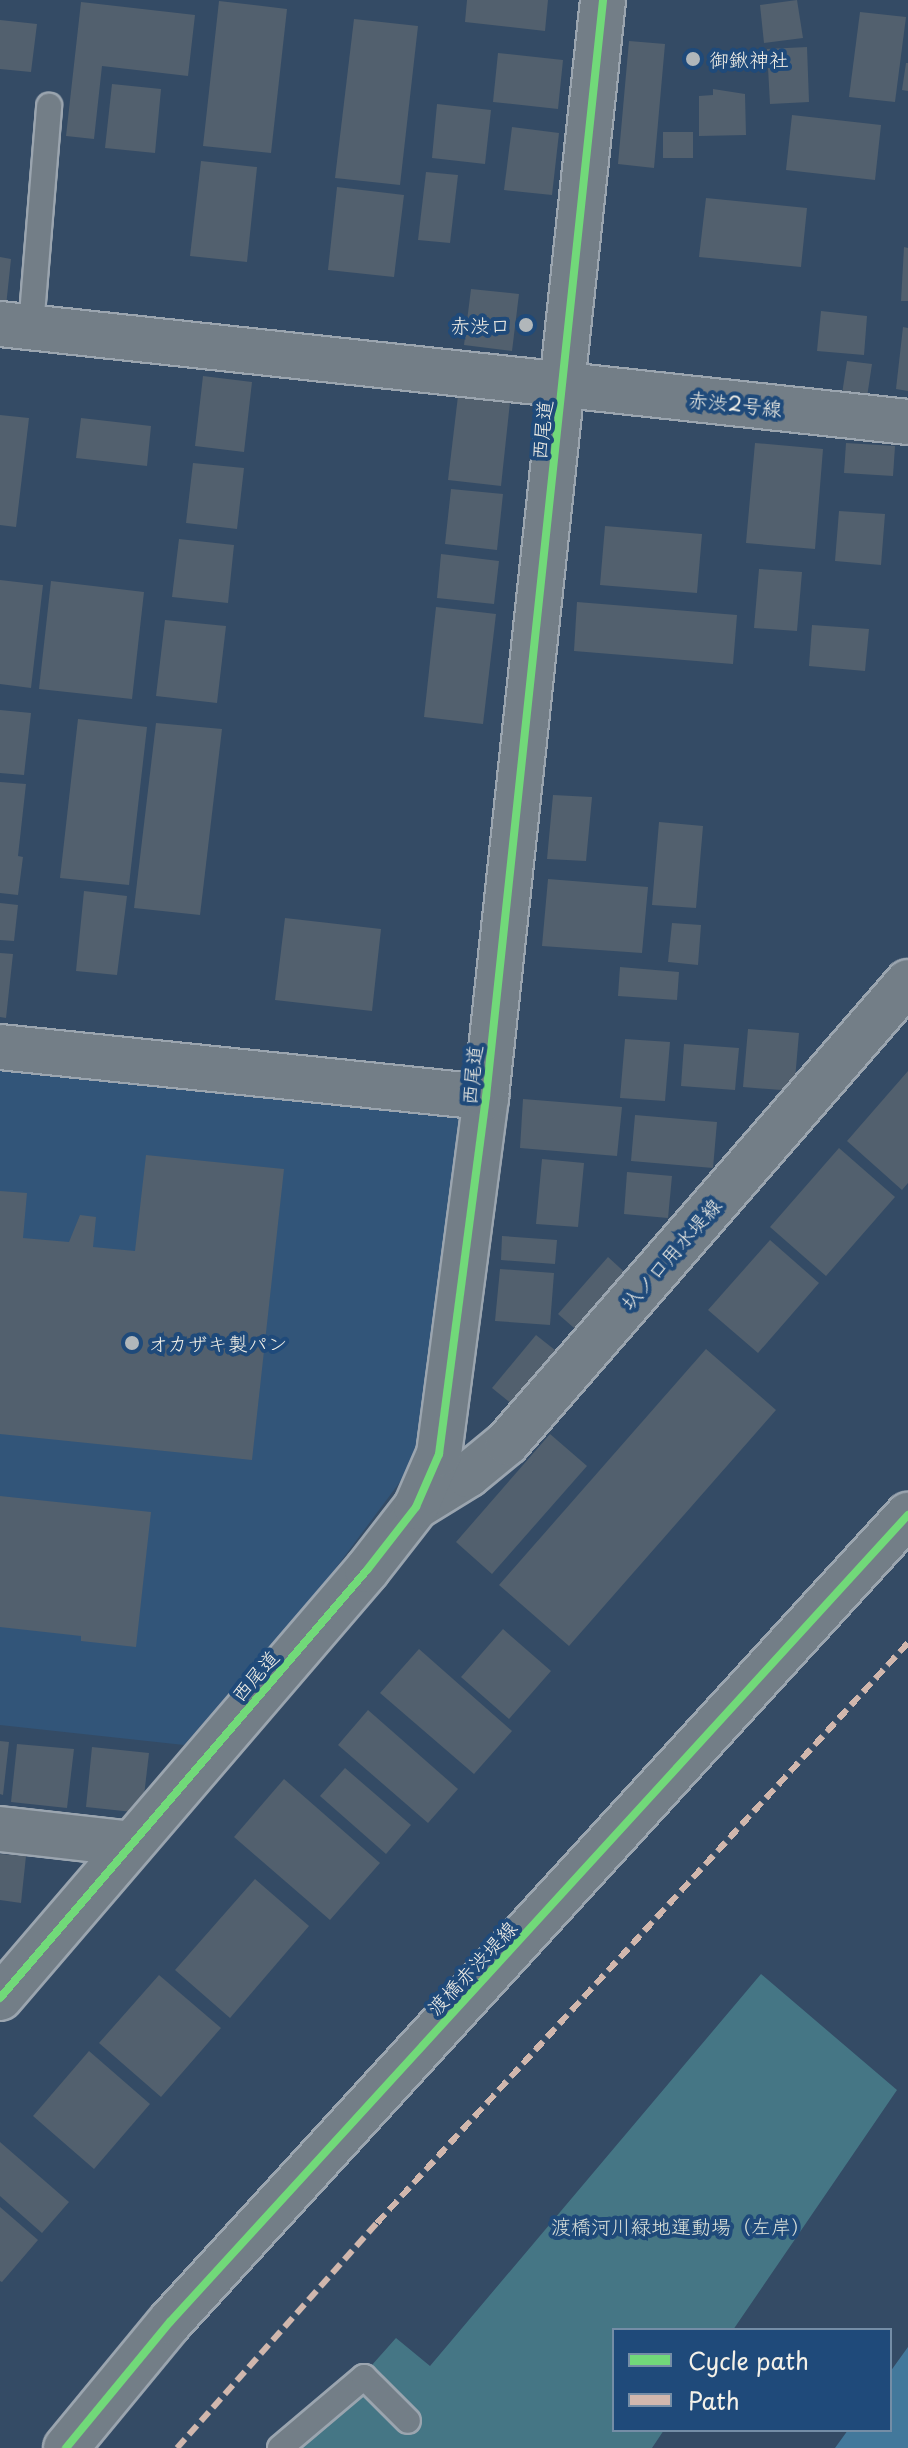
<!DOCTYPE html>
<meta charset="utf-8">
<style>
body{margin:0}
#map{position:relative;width:908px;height:2448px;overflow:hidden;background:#344b65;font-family:"Playpen Sans","Klee One",sans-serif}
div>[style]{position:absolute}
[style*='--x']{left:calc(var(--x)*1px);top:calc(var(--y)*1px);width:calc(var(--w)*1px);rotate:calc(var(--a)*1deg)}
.built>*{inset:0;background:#325579}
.green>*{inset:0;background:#457685}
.water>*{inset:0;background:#43789b}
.building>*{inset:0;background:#52606e}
.roads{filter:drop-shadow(2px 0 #9ba5af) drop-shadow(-2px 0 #9ba5af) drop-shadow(0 2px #9ba5af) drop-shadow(0 -2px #9ba5af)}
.lane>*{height:24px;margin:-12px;padding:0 12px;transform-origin:12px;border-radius:12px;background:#737e87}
.street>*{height:44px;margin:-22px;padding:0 22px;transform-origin:22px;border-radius:22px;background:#737e87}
.secondary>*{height:44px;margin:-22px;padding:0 22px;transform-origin:22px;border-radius:22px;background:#737e87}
.quiet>*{height:6px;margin-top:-3px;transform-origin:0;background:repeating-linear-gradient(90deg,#d1b7ad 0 12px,transparent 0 18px)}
.cycleway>*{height:8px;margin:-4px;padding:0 4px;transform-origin:4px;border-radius:4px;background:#71d979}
.dots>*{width:22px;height:22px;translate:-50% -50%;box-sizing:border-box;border:4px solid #1f4a7a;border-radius:50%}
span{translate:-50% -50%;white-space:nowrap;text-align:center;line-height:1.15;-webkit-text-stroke:8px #1f4a7a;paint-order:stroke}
.poi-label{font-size:20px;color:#f4f1e8}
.left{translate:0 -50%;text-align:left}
.right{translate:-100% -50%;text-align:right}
.street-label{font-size:20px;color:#f4f1e8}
.park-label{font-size:20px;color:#dae0da}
.legend{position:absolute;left:612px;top:2328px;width:280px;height:104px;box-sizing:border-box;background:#1f4a7a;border:2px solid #748da6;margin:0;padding:10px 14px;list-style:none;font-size:24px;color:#f4f1e8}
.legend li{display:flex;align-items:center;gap:16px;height:40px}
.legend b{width:40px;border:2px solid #748da6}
</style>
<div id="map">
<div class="built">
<i style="clip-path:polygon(0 1066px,459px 1117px,420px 1455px,321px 1588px,184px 1745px,0 1725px)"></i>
</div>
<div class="green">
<i style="clip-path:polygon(761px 1974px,897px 2090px,733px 2330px,614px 2330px,614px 2430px,664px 2430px,652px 2448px,298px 2448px,396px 2338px,430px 2366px)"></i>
</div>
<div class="water">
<i style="clip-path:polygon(908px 2347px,908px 2448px,835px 2448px,848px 2430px,890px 2430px,890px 2372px)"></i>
</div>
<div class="building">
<i style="clip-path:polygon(467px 0,548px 0,545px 31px,465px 22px)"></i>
<i style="clip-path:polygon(797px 0,803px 38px,764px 43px,760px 5px)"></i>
<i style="clip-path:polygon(219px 1px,287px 9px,271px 153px,203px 146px)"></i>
<i style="clip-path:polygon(81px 2px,195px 15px,188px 76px,102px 66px,94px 139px,66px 136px)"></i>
<i style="clip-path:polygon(860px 12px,906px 17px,895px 102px,849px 97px)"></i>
<i style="clip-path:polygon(354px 19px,418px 26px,400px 185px,335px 178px)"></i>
<i style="clip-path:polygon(0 20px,37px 24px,31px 72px,0 69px)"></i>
<i style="clip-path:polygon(629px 41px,665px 44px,654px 168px,618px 164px)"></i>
<i style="clip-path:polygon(807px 47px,809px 102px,770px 104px,767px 49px)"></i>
<i style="clip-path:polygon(498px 53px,563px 60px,558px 109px,493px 102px)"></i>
<i style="clip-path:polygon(906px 63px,908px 63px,908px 91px,902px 90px)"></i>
<i style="clip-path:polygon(112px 84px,161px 89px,155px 153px,105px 148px)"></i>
<i style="clip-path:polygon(713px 89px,745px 94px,746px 135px,699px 136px,699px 96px,713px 95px)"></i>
<i style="clip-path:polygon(437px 104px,491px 110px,485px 164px,432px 158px)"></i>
<i style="clip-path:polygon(792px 115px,881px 125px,875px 180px,786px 170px)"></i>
<i style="clip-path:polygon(512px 127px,559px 133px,552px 195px,504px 190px)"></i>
<i style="clip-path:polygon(663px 132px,693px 132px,693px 158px,663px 158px)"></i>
<i style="clip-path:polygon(201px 161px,257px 167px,247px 262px,190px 256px)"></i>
<i style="clip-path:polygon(426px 172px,458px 175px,450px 243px,418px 240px)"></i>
<i style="clip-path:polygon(337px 187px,404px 195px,394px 277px,328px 270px)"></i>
<i style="clip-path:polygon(706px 198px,807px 208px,801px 267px,699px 257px)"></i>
<i style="clip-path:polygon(904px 247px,908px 248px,908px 301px,901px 301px)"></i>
<i style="clip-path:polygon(0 257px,11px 259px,6px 306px,0 305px)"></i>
<i style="clip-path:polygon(471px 289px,519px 294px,512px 351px,464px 345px)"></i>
<i style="clip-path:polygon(821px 311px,867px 316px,864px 355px,817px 351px)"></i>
<i style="clip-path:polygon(903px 327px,908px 328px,908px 391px,896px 389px)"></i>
<i style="clip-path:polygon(847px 361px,872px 364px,867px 397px,842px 394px)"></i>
<i style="clip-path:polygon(203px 376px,252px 382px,244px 452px,195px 446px)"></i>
<i style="clip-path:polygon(458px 396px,510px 402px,501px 486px,448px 480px)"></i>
<i style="clip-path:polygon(0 415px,29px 418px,16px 527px,0 525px)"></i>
<i style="clip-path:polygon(81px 418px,151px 426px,147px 466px,76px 458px)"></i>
<i style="clip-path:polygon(755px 443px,823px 449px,815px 549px,746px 543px)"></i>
<i style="clip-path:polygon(846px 443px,895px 446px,893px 476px,844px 473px)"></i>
<i style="clip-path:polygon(193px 463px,244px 468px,237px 529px,186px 523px)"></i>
<i style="clip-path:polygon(451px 489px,503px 494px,497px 550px,445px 544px)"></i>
<i style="clip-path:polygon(839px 511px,885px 514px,881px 565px,835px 561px)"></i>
<i style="clip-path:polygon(605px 526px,702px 534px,697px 593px,600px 585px)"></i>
<i style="clip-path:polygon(179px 539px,234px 545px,228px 603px,172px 597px)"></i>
<i style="clip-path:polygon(441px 554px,499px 561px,494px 604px,437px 598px)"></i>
<i style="clip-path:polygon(759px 569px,802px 572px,797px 631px,754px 628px)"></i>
<i style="clip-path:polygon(0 580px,43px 585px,31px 688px,0 684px)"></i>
<i style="clip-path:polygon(51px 581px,144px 592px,132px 699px,39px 689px)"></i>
<i style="clip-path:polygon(577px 602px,737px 615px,733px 664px,574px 651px)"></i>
<i style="clip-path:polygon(436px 607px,496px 614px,483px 724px,424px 717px)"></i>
<i style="clip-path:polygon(165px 620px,226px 626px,217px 703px,156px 696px)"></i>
<i style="clip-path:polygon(812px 625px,869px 629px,865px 671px,809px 666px)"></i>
<i style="clip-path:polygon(0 710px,31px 713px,24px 775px,0 773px)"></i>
<i style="clip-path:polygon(78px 719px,147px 727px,129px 885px,60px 878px)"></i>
<i style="clip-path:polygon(156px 723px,222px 729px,200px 915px,134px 908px)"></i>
<i style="clip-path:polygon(0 782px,26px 784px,18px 856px,23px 857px,18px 895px,0 893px)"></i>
<i style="clip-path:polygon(553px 795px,592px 797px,586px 861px,547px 859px)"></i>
<i style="clip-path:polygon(659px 822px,703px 826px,696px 908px,652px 905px)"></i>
<i style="clip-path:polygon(548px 879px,648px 887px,642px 953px,542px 946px)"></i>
<i style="clip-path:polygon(84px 891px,127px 896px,117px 975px,76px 971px)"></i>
<i style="clip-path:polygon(0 903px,18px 905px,14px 941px,0 940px)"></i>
<i style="clip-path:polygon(285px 918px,381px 929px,372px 1011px,275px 1000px)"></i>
<i style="clip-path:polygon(672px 923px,701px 925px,698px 965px,668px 962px)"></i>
<i style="clip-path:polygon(0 953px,13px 954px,6px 1018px,0 1017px)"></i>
<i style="clip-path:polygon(620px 967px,679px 972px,677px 1000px,618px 996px)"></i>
<i style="clip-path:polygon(748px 1029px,799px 1033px,794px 1091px,743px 1087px)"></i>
<i style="clip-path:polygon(625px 1039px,670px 1042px,665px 1101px,620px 1098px)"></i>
<i style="clip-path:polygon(684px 1044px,739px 1048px,735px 1090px,681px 1086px)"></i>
<i style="clip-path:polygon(908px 1071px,908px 1183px,902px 1190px,847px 1141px)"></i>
<i style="clip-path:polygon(523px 1099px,622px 1107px,617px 1156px,520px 1148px)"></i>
<i style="clip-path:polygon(635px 1115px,717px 1122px,713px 1168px,631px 1161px)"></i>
<i style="clip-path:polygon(839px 1148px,895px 1197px,826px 1276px,770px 1227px)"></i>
<i style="clip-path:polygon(146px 1155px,284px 1169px,252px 1460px,0 1434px,0 1191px,27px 1193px,23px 1238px,69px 1242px,80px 1215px,96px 1217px,93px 1247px,135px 1251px)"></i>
<i style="clip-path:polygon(542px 1159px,584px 1163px,578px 1227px,536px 1224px)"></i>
<i style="clip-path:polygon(627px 1172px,672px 1176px,668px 1218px,624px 1214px)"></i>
<i style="clip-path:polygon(502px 1236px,557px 1240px,555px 1264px,501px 1260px)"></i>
<i style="clip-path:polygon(770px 1240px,819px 1283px,758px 1353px,708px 1310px)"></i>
<i style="clip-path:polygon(608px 1257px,631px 1278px,581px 1334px,558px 1314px)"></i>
<i style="clip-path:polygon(500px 1269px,554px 1273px,550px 1325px,495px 1321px)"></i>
<i style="clip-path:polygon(536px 1335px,560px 1354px,517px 1408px,492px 1388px)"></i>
<i style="clip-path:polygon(706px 1349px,776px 1410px,569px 1646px,499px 1585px)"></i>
<i style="clip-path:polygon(550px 1434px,587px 1466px,492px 1574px,456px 1542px)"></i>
<i style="clip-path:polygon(0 1496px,151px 1512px,136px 1647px,81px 1641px,81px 1636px,0 1627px)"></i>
<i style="clip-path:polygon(503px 1629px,551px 1671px,509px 1719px,461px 1677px)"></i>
<i style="clip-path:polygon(419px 1649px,512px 1731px,474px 1774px,380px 1693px)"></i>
<i style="clip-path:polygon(368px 1710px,458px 1789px,428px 1823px,338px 1745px)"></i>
<i style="clip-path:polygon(0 1741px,9px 1742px,3px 1795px,0 1794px)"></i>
<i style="clip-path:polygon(17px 1744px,74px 1749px,67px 1808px,11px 1802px)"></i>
<i style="clip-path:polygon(92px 1747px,149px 1753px,142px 1813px,86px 1807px)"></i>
<i style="clip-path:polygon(345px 1768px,411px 1825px,386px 1854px,320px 1796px)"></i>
<i style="clip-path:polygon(284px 1779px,380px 1863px,330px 1920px,234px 1837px)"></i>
<i style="clip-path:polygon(0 1854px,26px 1856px,21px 1903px,0 1900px)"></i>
<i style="clip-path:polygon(255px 1879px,309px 1926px,230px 2018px,175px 1970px)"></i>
<i style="clip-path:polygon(159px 1975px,221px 2028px,161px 2097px,99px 2043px)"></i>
<i style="clip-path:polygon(89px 2051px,150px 2104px,94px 2169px,33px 2116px)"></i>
<i style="clip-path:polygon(0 2142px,69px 2202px,42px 2233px,0 2196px)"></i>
<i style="clip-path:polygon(0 2207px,38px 2240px,2px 2282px,0 2281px)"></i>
</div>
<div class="roads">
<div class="lane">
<i style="--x:31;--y:327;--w:222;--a:-85.3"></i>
<i style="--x:280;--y:2448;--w:110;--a:-40.2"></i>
<i style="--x:364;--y:2377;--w:62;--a:45"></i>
</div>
<div class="street">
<i style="--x:0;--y:324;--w:913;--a:6.16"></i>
<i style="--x:0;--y:1047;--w:489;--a:5.9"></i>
<i style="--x:416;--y:1507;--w:61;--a:-31.6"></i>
<i style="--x:468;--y:1475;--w:50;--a:-39.4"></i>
<i style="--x:507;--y:1443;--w:611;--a:-48.98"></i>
<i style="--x:0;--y:1829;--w:132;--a:6.5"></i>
</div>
<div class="secondary">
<i style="--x:0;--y:1998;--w:564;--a:-49.39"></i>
<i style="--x:367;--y:1570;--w:80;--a:-52.1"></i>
<i style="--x:416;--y:1507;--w:58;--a:-66.5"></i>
<i style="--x:439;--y:1454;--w:360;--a:-82.5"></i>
<i style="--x:486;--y:1097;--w:1103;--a:-83.91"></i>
<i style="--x:66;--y:2448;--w:163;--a:-50.5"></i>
<i style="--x:170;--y:2322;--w:1094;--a:-47.56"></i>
</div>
</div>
<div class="quiet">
<i style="--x:177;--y:2448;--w:301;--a:-48.4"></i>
<i style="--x:377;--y:2223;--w:786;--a:-47.53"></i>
</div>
<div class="cycleway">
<i style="--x:0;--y:1998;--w:564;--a:-49.39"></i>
<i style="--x:367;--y:1570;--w:80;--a:-52.1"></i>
<i style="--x:416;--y:1507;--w:58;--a:-66.5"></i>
<i style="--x:439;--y:1454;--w:360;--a:-82.5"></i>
<i style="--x:486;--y:1097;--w:1103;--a:-83.91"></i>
<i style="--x:66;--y:2448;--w:163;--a:-50.5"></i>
<i style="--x:170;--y:2322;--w:1094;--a:-47.56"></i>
</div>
<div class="dots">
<i style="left:693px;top:59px;background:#b1b7ba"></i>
<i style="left:526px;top:325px;background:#b1b7ba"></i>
<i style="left:132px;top:1343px;background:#b1b7ba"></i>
</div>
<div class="poi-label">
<span class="left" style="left:709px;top:59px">御鍬神社</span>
<span class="right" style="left:510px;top:325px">赤渋口</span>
<span class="left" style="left:148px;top:1343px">オカザキ製パン</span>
</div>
<div class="street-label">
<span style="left:735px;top:404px;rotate:6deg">赤渋2号線</span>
<span style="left:542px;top:430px;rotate:-84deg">西尾道</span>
<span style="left:472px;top:1075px;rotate:-84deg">西尾道</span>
<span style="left:671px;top:1254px;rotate:-49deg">圦ノ口用水堤線</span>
<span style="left:255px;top:1676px;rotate:-49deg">西尾道</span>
<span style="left:472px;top:1968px;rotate:-47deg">渡橋赤渋堤線</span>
</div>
<div class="park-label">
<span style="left:681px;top:2226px">渡橋河川緑地運動場（左岸）</span>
</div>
<ul class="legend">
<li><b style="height:10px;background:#71d979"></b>Cycle path</li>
<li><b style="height:10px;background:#d1b7ad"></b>Path</li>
</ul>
</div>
